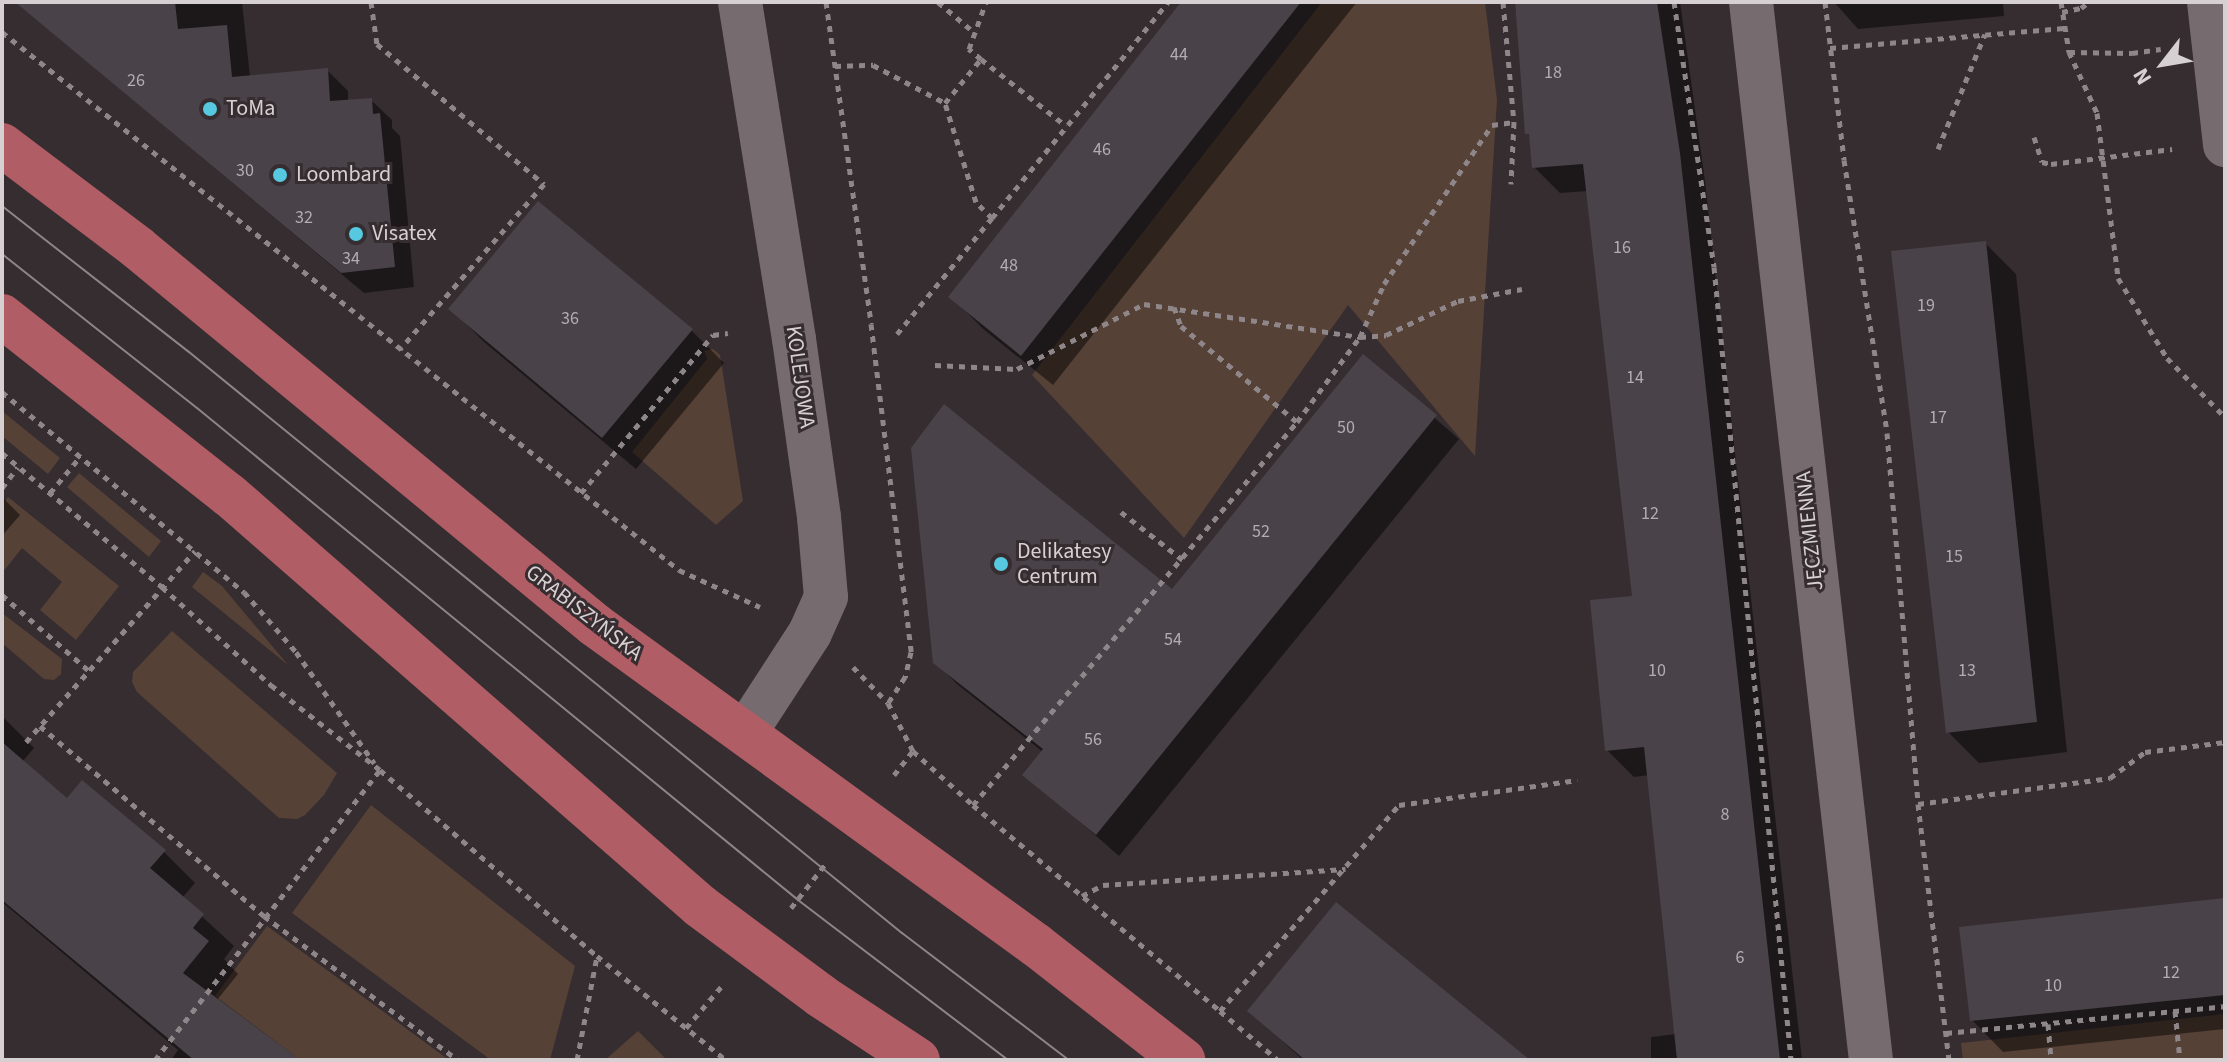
<!DOCTYPE html>
<meta charset="utf-8">
<style>
body{margin:0}
#map{position:relative;width:2227px;height:1062px;overflow:hidden;background:#362d30;font-family:"Source Sans 3",sans-serif}
div>[style]{position:absolute}
[style*='--x']{left:calc(var(--x)*1px);top:calc(var(--y)*1px);width:calc(var(--w)*1px);rotate:calc(var(--a)*1deg)}
.green>*{inset:0;background:#564137}
.shadow>*{inset:0;background:#0007}
.building>*{inset:0;background:#494249}
.path>*{height:5px;margin-top:-2.5px;transform-origin:0;background:repeating-linear-gradient(90deg,#8e8689 0 6px,transparent 0 12px)}
.minor>*{height:44px;margin:-22px;padding:0 22px;transform-origin:22px;border-radius:22px;background:#766b6f}
.major>*{height:44px;margin:-22px;padding:0 22px;transform-origin:22px;border-radius:22px;background:#b15d65}
.tram>*{height:2px;margin:-1px;padding:0 1px;transform-origin:1px;border-radius:1px;background:#8d8588}
.dots>*{width:22px;height:22px;translate:-50% -50%;box-sizing:border-box;border:4px solid #362d30;border-radius:50%}
span{translate:-50% -50%;white-space:nowrap;text-align:center;line-height:1.15;-webkit-text-stroke:6px #362d30;paint-order:stroke}
.number-label{font-size:18px;color:#b4acb0}
.number-label span{-webkit-text-stroke-width:0}
.poi-label{font-size:22px;color:#d7d0d3}
.left{translate:0 -50%;text-align:left}
.street-label{font-size:22px;color:#d7d0d3}
.frame{position:absolute;inset:0;border:4px solid #d7d0d3;pointer-events:none}
.north{position:absolute;left:2123px;top:24px;width:80px;height:80px;-webkit-text-stroke:6px #362d30;paint-order:stroke;rotate:239deg;font-size:22px;font-weight:700;line-height:32px;text-align:center;color:#d7d0d3}
.north::after{content:'';display:block;margin:auto;width:28px;height:36px;background:#d7d0d3;clip-path:polygon(50% 0,100% 100%,50% 72%,0 100%)}
</style>
<div id="map">
<div class="green">
<i style="clip-path:polygon(1322px 2px,1485px 2px,1497px 100px,1475px 456px,1348px 305px,1184px 538px,1032px 375px)"></i>
<i style="clip-path:polygon(713px 349px,720px 355px,743px 501px,716px 525px,632px 452px,707px 359px,704px 351px)"></i>
<i style="clip-path:polygon(2px 411px,60px 458px,48px 474px,2px 436px)"></i>
<i style="clip-path:polygon(79px 473px,161px 541px,149px 557px,67px 487px)"></i>
<i style="clip-path:polygon(8px 497px,119px 586px,76px 640px,40px 610px,62px 582px,22px 548px,2px 573px,2px 505px)"></i>
<i style="clip-path:polygon(203px 572px,222px 586px,288px 665px,192px 587px)"></i>
<i style="clip-path:polygon(2px 613px,62px 659px,61px 674px,54px 680px,44px 679px,2px 643px)"></i>
<i style="clip-path:polygon(172px 631px,337px 773px,324px 795px,305px 815px,297px 819px,279px 818px,137px 692px,132px 682px,133px 672px)"></i>
<i style="clip-path:polygon(371px 805px,575px 966px,550px 1060px,491px 1060px,292px 913px)"></i>
<i style="clip-path:polygon(267px 926px,449px 1060px,300px 1060px,215px 996px)"></i>
<i style="clip-path:polygon(2225px 1014px,2225px 1060px,1963px 1060px,1961px 1043px)"></i>
<i style="clip-path:polygon(638px 1031px,667px 1060px,605px 1060px)"></i>
</div>
<div class="shadow">
<i style="clip-path:polygon(17px 2px,242px 2px,250px 77px,327px 70px,348px 91px,348px 102px,371px 100px,392px 120px,392px 128px,400px 136px,414px 287px,364px 293px)"></i>
<i style="clip-path:polygon(1183px 2px,1357px 2px,1053px 385px,982px 328px,951px 296px)"></i>
<i style="clip-path:polygon(1515px 2px,1680px 2px,1705px 181px,1802px 1060px,1651px 1060px,1651px 1037px,1676px 1034px,1649px 775px,1634px 777px,1607px 750px,1634px 598px,1588px 191px,1560px 193px,1534px 167px,1531px 137px,1527px 133px)"></i>
<i style="clip-path:polygon(1834px 2px,2003px 2px,2004px 16px,1858px 29px)"></i>
<i style="clip-path:polygon(1985px 243px,2016px 274px,2067px 752px,1979px 763px,1948px 732px)"></i>
<i style="clip-path:polygon(451px 309px,691px 330px,724px 363px,636px 469px,484px 342px)"></i>
<i style="clip-path:polygon(1364px 357px,1459px 439px,1119px 856px,1025px 774px,1043px 752px,958px 685px,935px 662px,1172px 592px)"></i>
<i style="clip-path:polygon(2px 497px,20px 515px,2px 536px)"></i>
<i style="clip-path:polygon(2px 716px,34px 748px,22px 762px,67px 801px,164px 852px,195px 883px,182px 898px,234px 946px,224px 959px,238px 974px,217px 1000px,297px 1060px,171px 1060px,178px 1050px,2px 902px)"></i>
<i style="clip-path:polygon(2225px 900px,2225px 1029px,2003px 1052px,1972px 1020px)"></i>
<i style="clip-path:polygon(1249px 1011px,1525px 1060px,1303px 1060px)"></i>
</div>
<div class="building">
<i style="clip-path:polygon(15px 2px,175px 2px,178px 29px,227px 25px,232px 77px,328px 68px,330px 101px,372px 98px,373px 114px,380px 113px,395px 267px,341px 273px)"></i>
<i style="clip-path:polygon(1181px 2px,1301px 2px,1021px 356px,948px 297px)"></i>
<i style="clip-path:polygon(1515px 2px,1657px 2px,1680px 153px,1780px 1060px,1677px 1060px,1644px 747px,1605px 751px,1590px 600px,1632px 596px,1583px 164px,1532px 168px,1529px 134px,1525px 134px)"></i>
<i style="clip-path:polygon(538px 201px,693px 329px,602px 438px,448px 309px)"></i>
<i style="clip-path:polygon(1986px 241px,2037px 722px,1946px 733px,1891px 251px)"></i>
<i style="clip-path:polygon(1363px 354px,1437px 415px,1096px 835px,1022px 775px,1043px 749px,933px 663px,911px 448px,944px 404px,1172px 589px)"></i>
<i style="clip-path:polygon(2px 742px,67px 798px,82px 780px,166px 850px,150px 868px,204px 914px,193px 928px,209px 941px,183px 973px,300px 1060px,194px 1060px,2px 900px)"></i>
<i style="clip-path:polygon(2225px 898px,2225px 995px,1970px 1021px,1959px 927px)"></i>
<i style="clip-path:polygon(1336px 902px,1454px 998px,1530px 1060px,1305px 1060px,1247px 1011px)"></i>
</div>
<div class="path">
<i style="--x:371;--y:2;--w:42;--a:81.9"></i>
<i style="--x:377;--y:44;--w:218;--a:40"></i>
<i style="--x:544;--y:184;--w:219;--a:131.1"></i>
<i style="--x:826;--y:2;--w:325;--a:82"></i>
<i style="--x:871;--y:324;--w:330;--a:83"></i>
<i style="--x:911;--y:652;--w:26;--a:103"></i>
<i style="--x:905;--y:677;--w:31;--a:123"></i>
<i style="--x:938;--y:2;--w:48;--a:40"></i>
<i style="--x:1503;--y:2;--w:121;--a:84.8"></i>
<i style="--x:1514;--y:122;--w:62;--a:92.8"></i>
<i style="--x:1674;--y:2;--w:268;--a:81.4"></i>
<i style="--x:1714;--y:267;--w:797;--a:84.45"></i>
<i style="--x:1825;--y:2;--w:159;--a:83.1"></i>
<i style="--x:1844;--y:160;--w:276;--a:81"></i>
<i style="--x:1887;--y:433;--w:372;--a:85.2"></i>
<i style="--x:1918;--y:804;--w:258;--a:83.1"></i>
<i style="--x:2061;--y:2;--w:51;--a:80.9"></i>
<i style="--x:2069;--y:52;--w:67;--a:65.3"></i>
<i style="--x:2097;--y:113;--w:166;--a:82.7"></i>
<i style="--x:2118;--y:278;--w:94;--a:58.5"></i>
<i style="--x:2167;--y:358;--w:83;--a:45.5"></i>
<i style="--x:2062;--y:12;--w:19;--a:-12"></i>
<i style="--x:2081;--y:8;--w:10;--a:-37"></i>
<i style="--x:2;--y:32;--w:865;--a:38.47"></i>
<i style="--x:679;--y:570;--w:89;--a:24.6"></i>
<i style="--x:1830;--y:48;--w:235;--a:-4.9"></i>
<i style="--x:2069;--y:52;--w:63;--a:0.9"></i>
<i style="--x:2132;--y:53;--w:29;--a:-8"></i>
<i style="--x:981;--y:59;--w:108;--a:38.2"></i>
<i style="--x:835;--y:66;--w:38;--a:-2"></i>
<i style="--x:873;--y:65;--w:81;--a:27.8"></i>
<i style="--x:2034;--y:137;--w:26;--a:72"></i>
<i style="--x:2042;--y:162;--w:9;--a:13"></i>
<i style="--x:2051;--y:164;--w:122;--a:-7.1"></i>
<i style="--x:1938;--y:149;--w:124;--a:-67.8"></i>
<i style="--x:992;--y:218;--w:279;--a:-50.8"></i>
<i style="--x:1174;--y:307;--w:20;--a:70"></i>
<i style="--x:1181;--y:326;--w:151;--a:39.6"></i>
<i style="--x:897;--y:334;--w:150;--a:-50.7"></i>
<i style="--x:992;--y:218;--w:23;--a:-135"></i>
<i style="--x:976;--y:202;--w:104;--a:-107.4"></i>
<i style="--x:945;--y:103;--w:57;--a:-50.7"></i>
<i style="--x:981;--y:59;--w:16;--a:-140"></i>
<i style="--x:969;--y:49;--w:50;--a:-70.1"></i>
<i style="--x:935;--y:365;--w:82;--a:2.8"></i>
<i style="--x:1017;--y:369;--w:143;--a:-27.1"></i>
<i style="--x:1144;--y:304;--w:219;--a:8.7"></i>
<i style="--x:1360;--y:337;--w:26;--a:-4"></i>
<i style="--x:1386;--y:335;--w:80;--a:-25.3"></i>
<i style="--x:1458;--y:301;--w:65;--a:-10.6"></i>
<i style="--x:2;--y:392;--w:314;--a:39.6"></i>
<i style="--x:244;--y:592;--w:79;--a:49.1"></i>
<i style="--x:296;--y:652;--w:136;--a:54.9"></i>
<i style="--x:2;--y:453;--w:209;--a:39.9"></i>
<i style="--x:162;--y:587;--w:147;--a:42"></i>
<i style="--x:271;--y:685;--w:138;--a:37.9"></i>
<i style="--x:380;--y:770;--w:286;--a:40.6"></i>
<i style="--x:597;--y:956;--w:166;--a:38.9"></i>
<i style="--x:2;--y:488;--w:26;--a:-53"></i>
<i style="--x:50;--y:493;--w:47;--a:-50.2"></i>
<i style="--x:581;--y:493;--w:206;--a:-50.1"></i>
<i style="--x:713;--y:335;--w:15;--a:-8"></i>
<i style="--x:1121;--y:512;--w:78;--a:37.7"></i>
<i style="--x:2;--y:595;--w:114;--a:41.1"></i>
<i style="--x:853;--y:667;--w:50;--a:45.8"></i>
<i style="--x:888;--y:703;--w:54;--a:62.5"></i>
<i style="--x:913;--y:751;--w:81;--a:42"></i>
<i style="--x:973;--y:805;--w:322;--a:39.8"></i>
<i style="--x:1220;--y:1011;--w:273;--a:-49"></i>
<i style="--x:1399;--y:805;--w:180;--a:-8"></i>
<i style="--x:40;--y:726;--w:294;--a:40.3"></i>
<i style="--x:264;--y:916;--w:242;--a:36.6"></i>
<i style="--x:26;--y:742;--w:255;--a:-48.5"></i>
<i style="--x:894;--y:775;--w:31;--a:-52"></i>
<i style="--x:1918;--y:804;--w:194;--a:-7.7"></i>
<i style="--x:2110;--y:778;--w:44;--a:-36.6"></i>
<i style="--x:2145;--y:752;--w:81;--a:-7.1"></i>
<i style="--x:973;--y:805;--w:502;--a:-49.77"></i>
<i style="--x:1297;--y:422;--w:106;--a:-53.5"></i>
<i style="--x:1360;--y:337;--w:58;--a:-65.6"></i>
<i style="--x:1384;--y:284;--w:192;--a:-55.8"></i>
<i style="--x:1492;--y:125;--w:22;--a:-8"></i>
<i style="--x:1082;--y:896;--w:24;--a:-28"></i>
<i style="--x:1103;--y:885;--w:243;--a:-3.8"></i>
<i style="--x:791;--y:908;--w:58;--a:-52"></i>
<i style="--x:1220;--y:1011;--w:76;--a:40.2"></i>
<i style="--x:2175;--y:1011;--w:49;--a:84.2"></i>
<i style="--x:2048;--y:1024;--w:36;--a:85"></i>
<i style="--x:686;--y:1028;--w:54;--a:-49.5"></i>
<i style="--x:1946;--y:1033;--w:280;--a:-5.5"></i>
<i style="--x:155;--y:1060;--w:367;--a:-52.2"></i>
<i style="--x:577;--y:1060;--w:106;--a:-79.1"></i>
</div>
<div class="minor">
<i style="--x:740;--y:2;--w:341;--a:80.9"></i>
<i style="--x:794;--y:339;--w:180;--a:82"></i>
<i style="--x:819;--y:517;--w:80;--a:85"></i>
<i style="--x:826;--y:597;--w:39;--a:114"></i>
<i style="--x:810;--y:633;--w:119;--a:123"></i>
<i style="--x:1751;--y:2;--w:1065;--a:83.53"></i>
<i style="--x:2209;--y:2;--w:144;--a:83.6"></i>
</div>
<div class="major">
<i style="--x:2;--y:145;--w:171;--a:37.1"></i>
<i style="--x:138;--y:248;--w:592;--a:39.52"></i>
<i style="--x:595;--y:625;--w:545;--a:35.97"></i>
<i style="--x:1036;--y:945;--w:187;--a:38"></i>
<i style="--x:2;--y:316;--w:289;--a:38.3"></i>
<i style="--x:229;--y:495;--w:625;--a:41.11"></i>
<i style="--x:700;--y:906;--w:151;--a:36.6"></i>
<i style="--x:821;--y:996;--w:116;--a:33.4"></i>
</div>
<div class="tram">
<i style="--x:2;--y:206;--w:237;--a:38"></i>
<i style="--x:189;--y:352;--w:920;--a:39.18"></i>
<i style="--x:902;--y:933;--w:210;--a:37.3"></i>
<i style="--x:2;--y:254;--w:248;--a:38.3"></i>
<i style="--x:197;--y:408;--w:777;--a:39.3"></i>
<i style="--x:798;--y:900;--w:264;--a:37.3"></i>
</div>
<div class="dots">
<i style="left:210px;top:109px;background:#56c9e1"></i>
<i style="left:280px;top:175px;background:#56c9e1"></i>
<i style="left:356px;top:234px;background:#56c9e1"></i>
<i style="left:1001px;top:564px;background:#56c9e1"></i>
</div>
<div class="number-label">
<span style="left:1179px;top:55px">44</span>
<span style="left:1553px;top:73px">18</span>
<span style="left:136px;top:81px">26</span>
<span style="left:1102px;top:150px">46</span>
<span style="left:245px;top:171px">30</span>
<span style="left:304px;top:218px">32</span>
<span style="left:1622px;top:248px">16</span>
<span style="left:351px;top:259px">34</span>
<span style="left:1009px;top:266px">48</span>
<span style="left:1926px;top:306px">19</span>
<span style="left:570px;top:319px">36</span>
<span style="left:1635px;top:378px">14</span>
<span style="left:1938px;top:418px">17</span>
<span style="left:1346px;top:428px">50</span>
<span style="left:1650px;top:514px">12</span>
<span style="left:1261px;top:532px">52</span>
<span style="left:1954px;top:557px">15</span>
<span style="left:1173px;top:640px">54</span>
<span style="left:1657px;top:671px">10</span>
<span style="left:1967px;top:671px">13</span>
<span style="left:1093px;top:740px">56</span>
<span style="left:1725px;top:815px">8</span>
<span style="left:1740px;top:958px">6</span>
<span style="left:2171px;top:973px">12</span>
<span style="left:2053px;top:986px">10</span>
</div>
<div class="poi-label">
<span class="left" style="left:226px;top:109px">ToMa</span>
<span class="left" style="left:296px;top:175px">Loombard</span>
<span class="left" style="left:372px;top:234px">Visatex</span>
<span class="left" style="left:1017px;top:564px">Delikatesy<br>Centrum</span>
</div>
<div class="street-label">
<span style="left:800px;top:377px;rotate:82deg">KOLEJOWA</span>
<span style="left:1810px;top:531px;rotate:-96deg">JĘCZMIENNA</span>
<span style="left:584px;top:613px;rotate:38deg">GRABISZYŃSKA</span>
</div>
<div class="frame"></div>
<div class="north">N</div>
</div>
